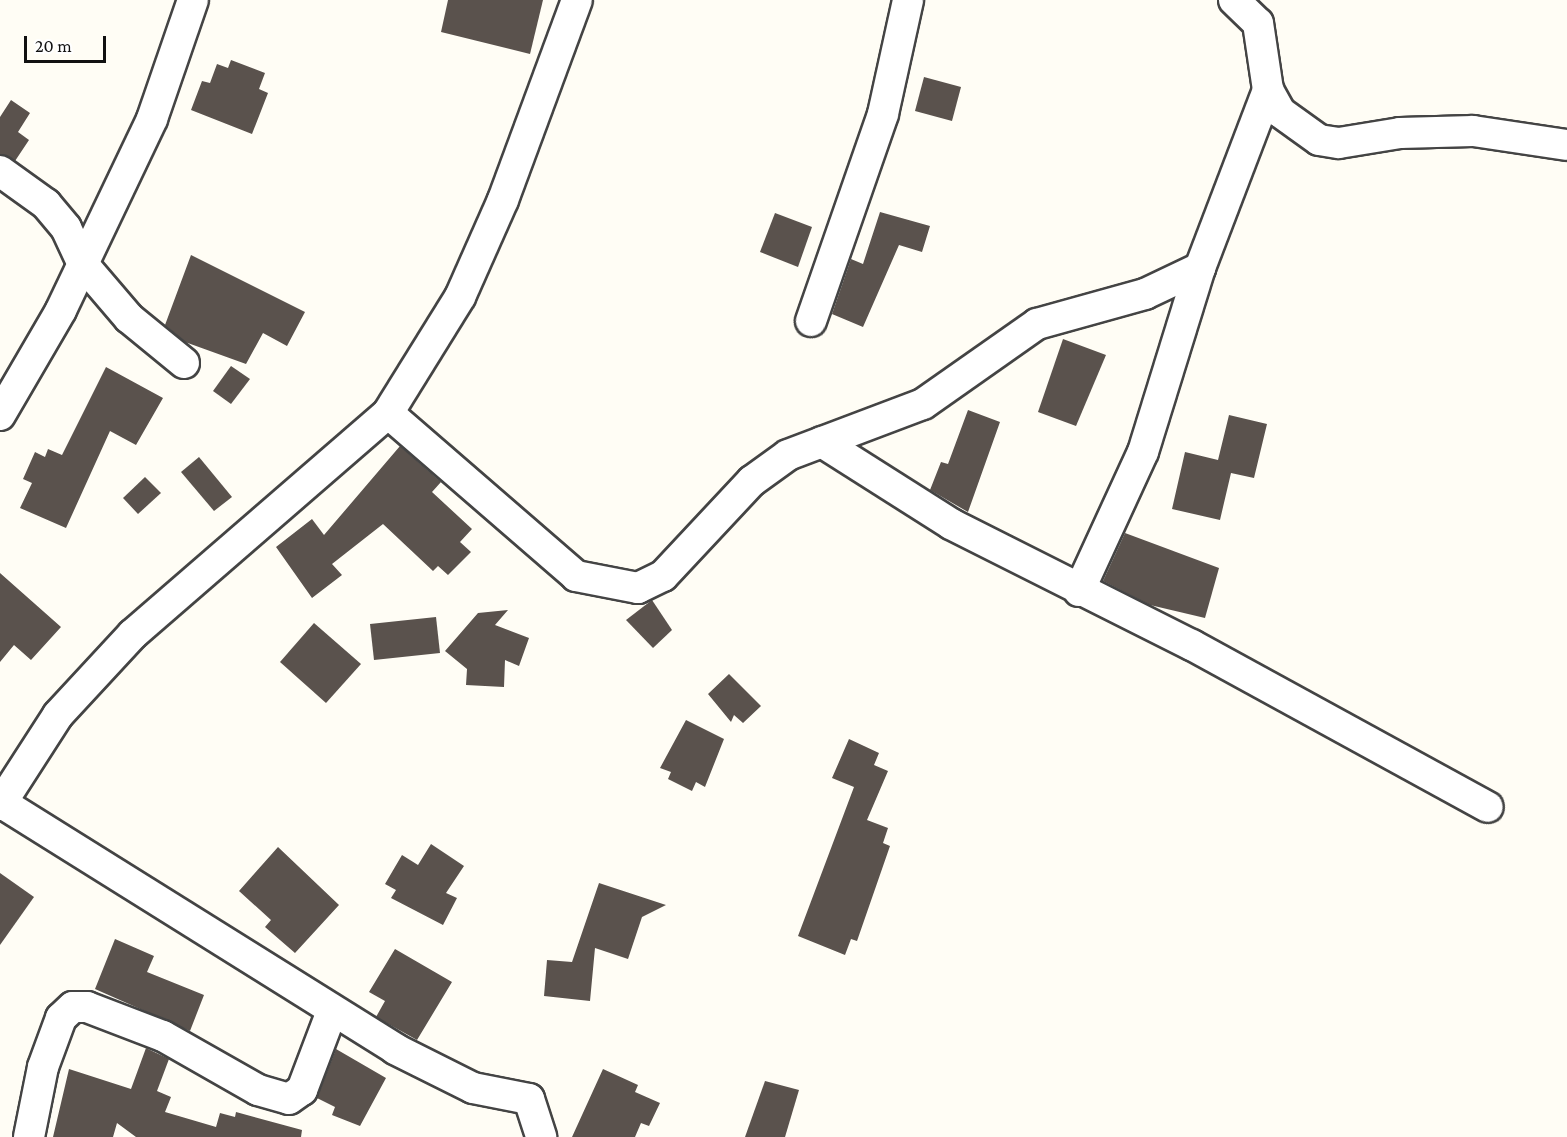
<!DOCTYPE html>
<style>
body{margin:0}
#map{position:relative;width:1567px;height:1137px;overflow:hidden;background:#fffdf5;font-family:"Crimson Pro",serif}
div>[style]{position:absolute}
[style*='--x']{left:calc(var(--x)*1px);top:calc(var(--y)*1px);width:calc(var(--w)*1px);rotate:calc(var(--a)*1deg)}
.building>*{inset:0;background:#5a524d}
.roads{filter:drop-shadow(2px 0 #444) drop-shadow(-2px 0 #444) drop-shadow(0 2px #444) drop-shadow(0 -2px #444)}
.minor>*{height:30px;margin:-15px;padding:0 15px;transform-origin:15px;border-radius:15px;background:#fff}
span{translate:-50% -50%;white-space:nowrap;text-align:center;line-height:1.15;-webkit-text-stroke:6px #fff;paint-order:stroke}
.scale{position:absolute;left:24px;top:36px;width:82px;height:27px;box-sizing:border-box;border:3px solid #111;border-top:0;padding-left:8px;font-size:18px;line-height:21px;white-space:nowrap;color:#111;-webkit-text-stroke:4px #fff;paint-order:stroke}
</style>
<div id="map">
<div class="building">
<i style="clip-path:polygon(448px 0,543px 0,530px 54px,441px 32px)"></i>
<i style="clip-path:polygon(231px 60px,265px 73px,259px 89px,268px 93px,252px 134px,191px 110px,202px 81px,210px 83px,217px 64px,228px 68px)"></i>
<i style="clip-path:polygon(924px 77px,961px 87px,952px 121px,915px 111px)"></i>
<i style="clip-path:polygon(11px 100px,30px 113px,18px 132px,29px 140px,15px 161px,0 154px,0 117px)"></i>
<i style="clip-path:polygon(880px 212px,930px 226px,922px 252px,899px 245px,863px 327px,832px 314px,851px 259px,863px 264px)"></i>
<i style="clip-path:polygon(775px 213px,812px 227px,798px 267px,760px 252px)"></i>
<i style="clip-path:polygon(191px 255px,305px 312px,287px 346px,263px 333px,246px 364px,185px 342px,165px 325px)"></i>
<i style="clip-path:polygon(1063px 339px,1106px 355px,1076px 426px,1038px 412px)"></i>
<i style="clip-path:polygon(231px 366px,250px 379px,231px 404px,213px 391px)"></i>
<i style="clip-path:polygon(106px 367px,163px 398px,136px 445px,110px 431px,66px 528px,20px 508px,32px 483px,23px 479px,35px 452px,45px 457px,48px 449px,62px 455px)"></i>
<i style="clip-path:polygon(968px 410px,1000px 422px,968px 512px,930px 490px,941px 462px,948px 464px)"></i>
<i style="clip-path:polygon(1229px 415px,1267px 424px,1254px 478px,1231px 473px,1220px 520px,1172px 509px,1185px 452px,1218px 460px)"></i>
<i style="clip-path:polygon(400px 446px,441px 482px,432px 492px,472px 529px,460px 542px,471px 552px,448px 575px,438px 566px,433px 571px,383px 524px,332px 564px,342px 575px,312px 598px,276px 547px,312px 519px,324px 535px)"></i>
<i style="clip-path:polygon(199px 457px,232px 497px,214px 511px,181px 472px)"></i>
<i style="clip-path:polygon(145px 477px,161px 493px,138px 514px,123px 498px)"></i>
<i style="clip-path:polygon(1125px 533px,1219px 568px,1205px 618px,1150px 605px,1103px 581px)"></i>
<i style="clip-path:polygon(0 573px,61px 627px,31px 660px,14px 645px,0 662px)"></i>
<i style="clip-path:polygon(652px 600px,672px 630px,653px 648px,626px 620px)"></i>
<i style="clip-path:polygon(508px 610px,495px 625px,529px 638px,519px 666px,505px 660px,504px 687px,466px 685px,467px 669px,445px 651px,478px 613px)"></i>
<i style="clip-path:polygon(436px 617px,440px 653px,374px 660px,370px 624px)"></i>
<i style="clip-path:polygon(314px 623px,361px 664px,326px 703px,280px 662px)"></i>
<i style="clip-path:polygon(729px 674px,761px 706px,743px 723px,734px 715px,731px 722px,708px 694px)"></i>
<i style="clip-path:polygon(686px 720px,724px 739px,705px 787px,696px 782px,692px 791px,668px 779px,671px 772px,660px 768px)"></i>
<i style="clip-path:polygon(849px 739px,879px 753px,874px 765px,888px 771px,867px 820px,888px 828px,883px 843px,890px 846px,857px 941px,851px 939px,845px 955px,798px 936px,854px 787px,832px 778px)"></i>
<i style="clip-path:polygon(431px 844px,464px 866px,446px 893px,457px 898px,443px 925px,391px 898px,396px 890px,385px 884px,402px 855px,418px 865px)"></i>
<i style="clip-path:polygon(278px 847px,339px 905px,295px 953px,265px 927px,271px 920px,239px 891px)"></i>
<i style="clip-path:polygon(0 873px,34px 897px,0 945px)"></i>
<i style="clip-path:polygon(599px 883px,666px 905px,642px 917px,628px 959px,595px 948px,590px 1001px,544px 996px,547px 960px,572px 962px)"></i>
<i style="clip-path:polygon(115px 939px,154px 956px,147px 972px,204px 995px,190px 1031px,95px 989px)"></i>
<i style="clip-path:polygon(395px 949px,452px 982px,417px 1040px,376px 1017px,385px 1001px,369px 992px)"></i>
<i style="clip-path:polygon(146px 1048px,169px 1059px,157px 1091px,171px 1097px,165px 1112px,216px 1127px,220px 1113px,235px 1117px,236px 1112px,302px 1130px,301px 1137px,136px 1137px,117px 1123px,113px 1137px,53px 1137px,69px 1069px,131px 1089px)"></i>
<i style="clip-path:polygon(336px 1049px,386px 1078px,360px 1126px,332px 1115px,335px 1107px,317px 1098px)"></i>
<i style="clip-path:polygon(603px 1069px,638px 1085px,635px 1092px,660px 1103px,649px 1126px,641px 1123px,635px 1137px,572px 1137px)"></i>
<i style="clip-path:polygon(765px 1081px,799px 1090px,785px 1137px,745px 1137px)"></i>
</div>
<div class="roads">
<div class="minor">
<i style="--x:1234;--y:0;--w:33;--a:44"></i>
<i style="--x:1258;--y:23;--w:68;--a:81.5"></i>
<i style="--x:1268;--y:90;--w:25;--a:61"></i>
<i style="--x:1280;--y:112;--w:48;--a:35.7"></i>
<i style="--x:1319;--y:140;--w:20;--a:9"></i>
<i style="--x:1339;--y:143;--w:62;--a:-9.3"></i>
<i style="--x:1400;--y:133;--w:73;--a:-1.6"></i>
<i style="--x:1473;--y:131;--w:95;--a:8.5"></i>
<i style="--x:0;--y:171;--w:57;--a:35.7"></i>
<i style="--x:46;--y:204;--w:31;--a:50"></i>
<i style="--x:66;--y:228;--w:38;--a:65"></i>
<i style="--x:82;--y:263;--w:72;--a:49.5"></i>
<i style="--x:129;--y:318;--w:71;--a:39.3"></i>
<i style="--x:811;--y:321;--w:219;--a:-70.8"></i>
<i style="--x:883;--y:114;--w:117;--a:-77.6"></i>
<i style="--x:388;--y:413;--w:249;--a:40.9"></i>
<i style="--x:576;--y:576;--w:63;--a:11"></i>
<i style="--x:638;--y:588;--w:28;--a:-26"></i>
<i style="--x:663;--y:576;--w:130;--a:-46.9"></i>
<i style="--x:752;--y:481;--w:44;--a:-35.8"></i>
<i style="--x:788;--y:455;--w:144;--a:-20.7"></i>
<i style="--x:923;--y:404;--w:139;--a:-35.1"></i>
<i style="--x:1037;--y:324;--w:112;--a:-15.5"></i>
<i style="--x:1145;--y:294;--w:61;--a:-25.3"></i>
<i style="--x:1200;--y:268;--w:191;--a:-69.1"></i>
<i style="--x:0;--y:415;--w:121;--a:-59.8"></i>
<i style="--x:61;--y:310;--w:212;--a:-64.5"></i>
<i style="--x:152;--y:119;--w:126;--a:-71"></i>
<i style="--x:822;--y:442;--w:153;--a:32.4"></i>
<i style="--x:951;--y:524;--w:270;--a:26.7"></i>
<i style="--x:1192;--y:645;--w:337;--a:28.7"></i>
<i style="--x:1079;--y:591;--w:153;--a:-65.3"></i>
<i style="--x:1143;--y:452;--w:193;--a:-72.8"></i>
<i style="--x:2;--y:803;--w:464;--a:32"></i>
<i style="--x:395;--y:1049;--w:87;--a:26.6"></i>
<i style="--x:473;--y:1088;--w:57;--a:11.1"></i>
<i style="--x:529;--y:1099;--w:40;--a:72"></i>
<i style="--x:0;--y:805;--w:107;--a:-57.2"></i>
<i style="--x:58;--y:715;--w:110;--a:-47.2"></i>
<i style="--x:133;--y:634;--w:337;--a:-40.9"></i>
<i style="--x:388;--y:413;--w:137;--a:-58.2"></i>
<i style="--x:460;--y:297;--w:106;--a:-66.1"></i>
<i style="--x:503;--y:200;--w:213;--a:-69.7"></i>
<i style="--x:29;--y:1137;--w:71;--a:-78.7"></i>
<i style="--x:43;--y:1067;--w:52;--a:-69.8"></i>
<i style="--x:61;--y:1018;--w:16;--a:-43"></i>
<i style="--x:73;--y:1007;--w:14;--a:0"></i>
<i style="--x:87;--y:1007;--w:81;--a:20.9"></i>
<i style="--x:163;--y:1036;--w:109;--a:29.6"></i>
<i style="--x:258;--y:1090;--w:32;--a:16"></i>
<i style="--x:289;--y:1099;--w:16;--a:-35"></i>
<i style="--x:302;--y:1090;--w:85;--a:-69.2"></i>
</div>
</div>
<div class="scale">20 m</div>
</div>
